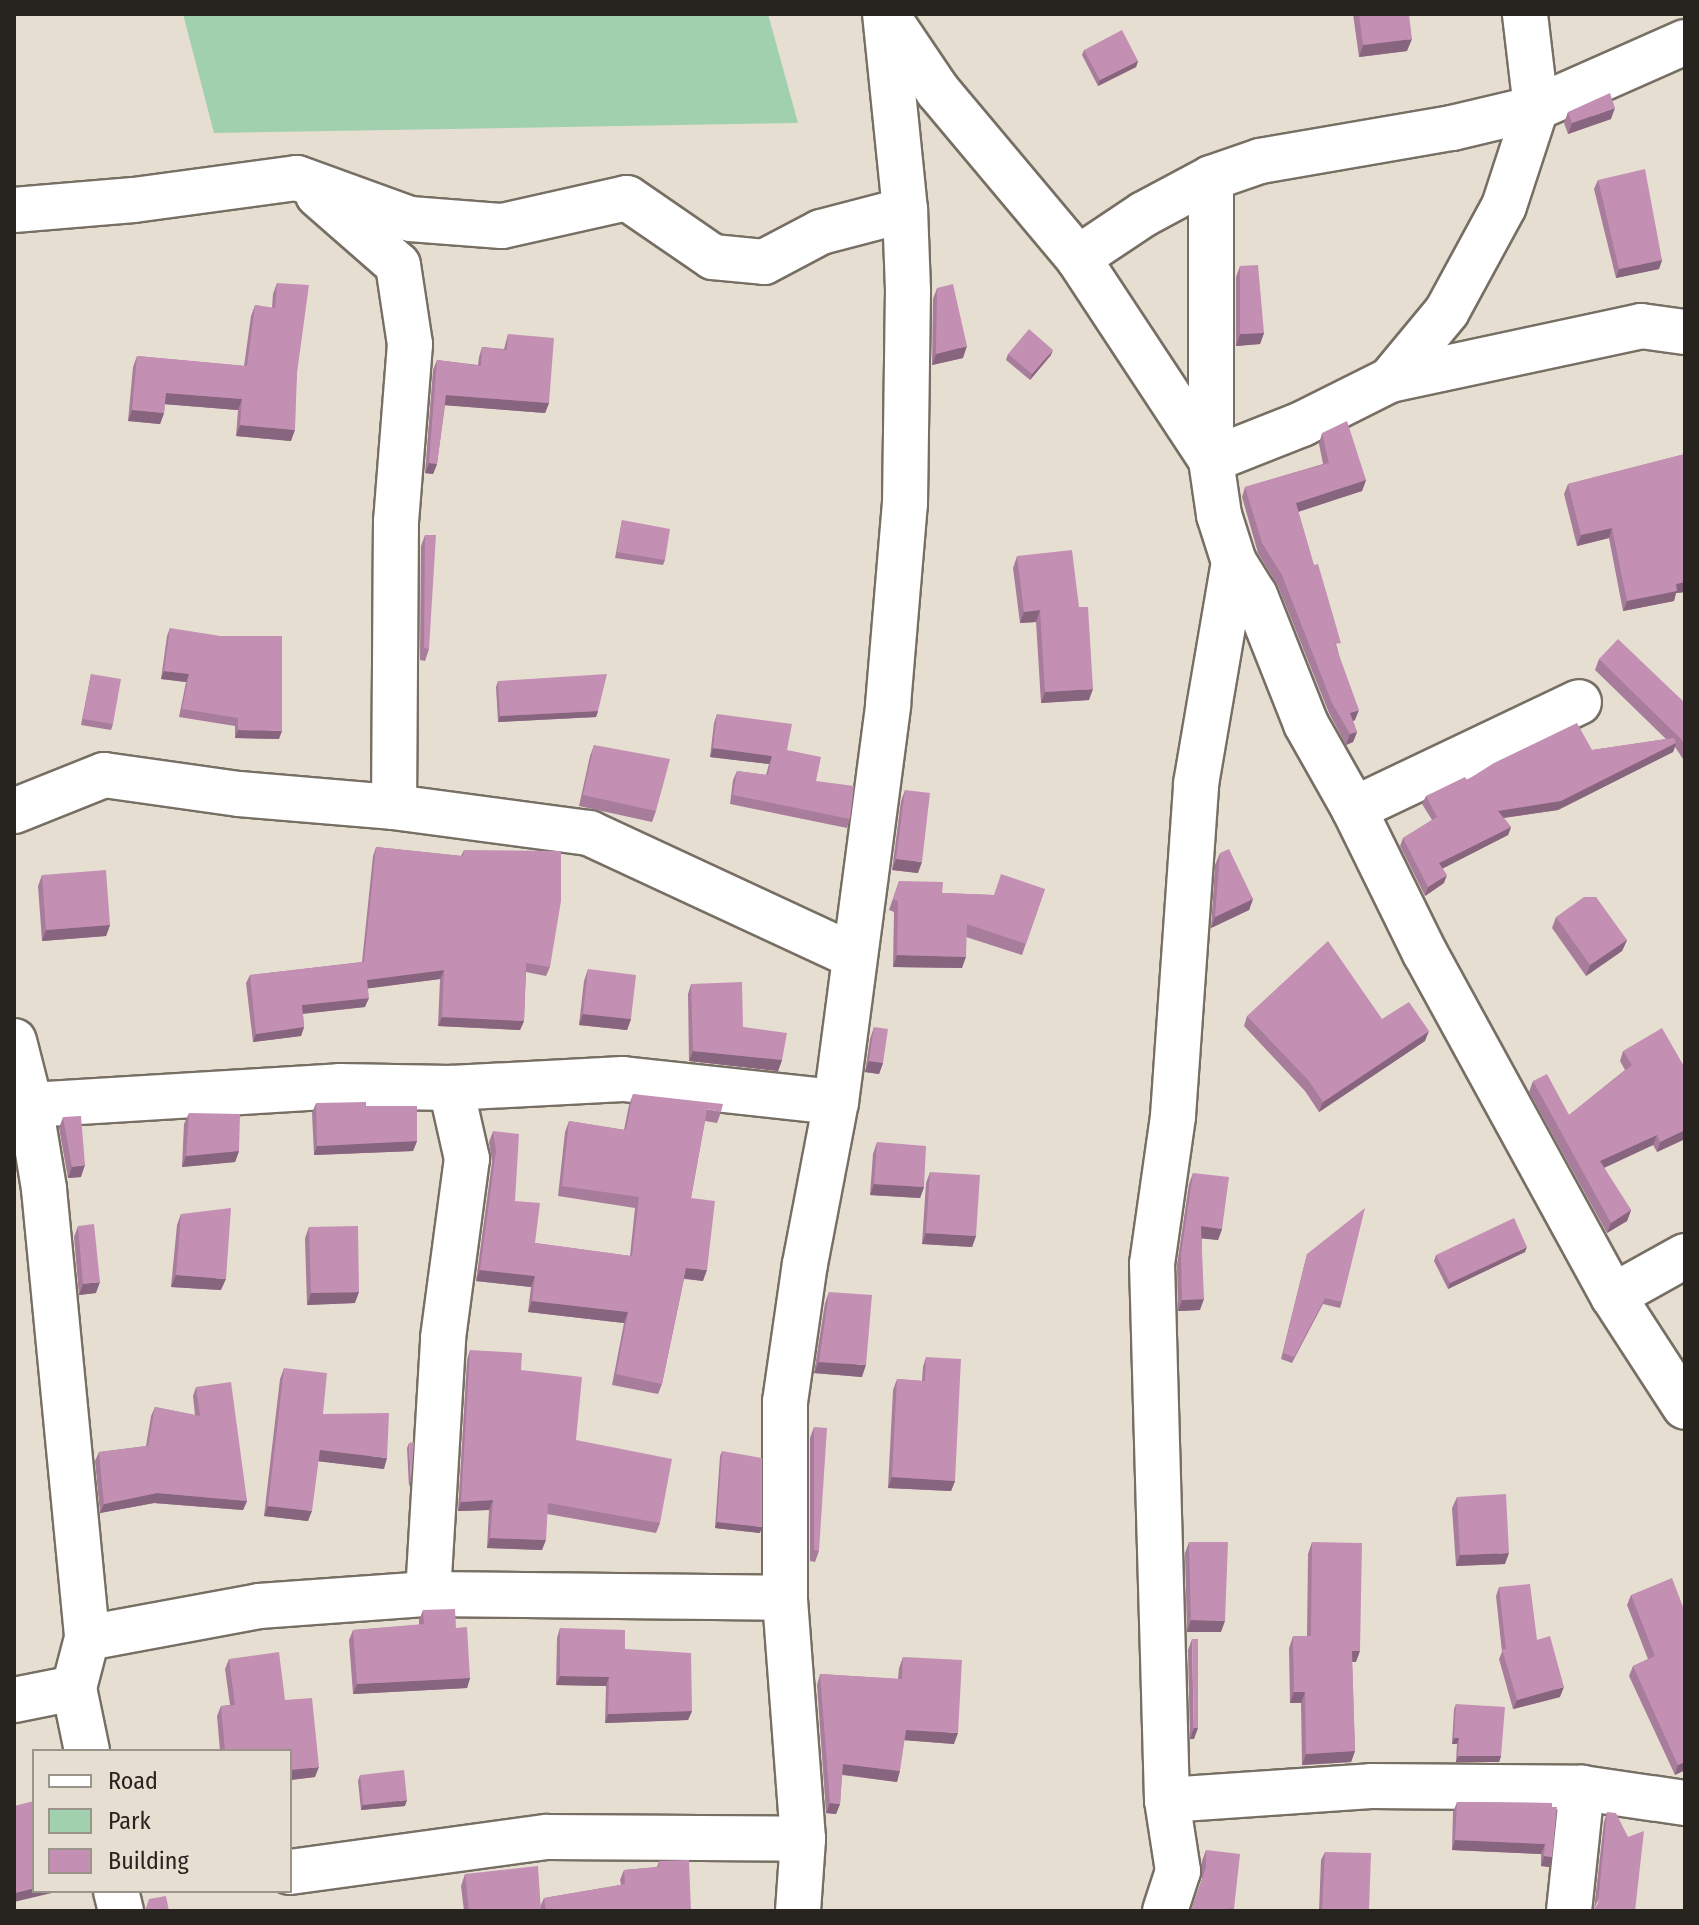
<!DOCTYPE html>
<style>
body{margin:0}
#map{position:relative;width:1699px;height:1925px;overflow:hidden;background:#e7ded2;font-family:"Fira Sans Condensed",sans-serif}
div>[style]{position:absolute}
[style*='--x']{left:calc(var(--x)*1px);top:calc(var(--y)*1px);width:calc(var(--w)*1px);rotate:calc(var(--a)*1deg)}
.green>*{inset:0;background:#a1d0ae}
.roads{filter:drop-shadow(2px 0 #776f64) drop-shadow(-2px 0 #776f64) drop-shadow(0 2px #776f64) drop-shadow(0 -2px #776f64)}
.minor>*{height:44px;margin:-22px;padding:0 22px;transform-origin:22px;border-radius:22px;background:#fff}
.wall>*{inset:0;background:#a87c9b}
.shaded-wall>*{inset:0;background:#88657e}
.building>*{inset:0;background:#c390b4}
span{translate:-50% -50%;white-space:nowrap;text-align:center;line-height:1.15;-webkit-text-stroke:8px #e7ded2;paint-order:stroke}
.frame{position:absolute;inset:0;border:16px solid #27241f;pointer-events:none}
.legend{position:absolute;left:32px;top:1749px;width:260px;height:144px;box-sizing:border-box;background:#e7ded2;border:2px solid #9a948a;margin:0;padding:10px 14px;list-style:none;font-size:24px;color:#27241f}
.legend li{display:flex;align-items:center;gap:16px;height:40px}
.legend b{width:40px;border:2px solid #9a948a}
</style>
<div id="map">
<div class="green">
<i style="clip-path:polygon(183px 14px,768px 14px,798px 123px,214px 133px)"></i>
</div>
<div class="roads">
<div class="minor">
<i style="--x:888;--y:17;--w:89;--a:56"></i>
<i style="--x:938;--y:91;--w:218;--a:50"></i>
<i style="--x:1078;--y:258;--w:242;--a:56.6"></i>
<i style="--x:1211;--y:178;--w:282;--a:90"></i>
<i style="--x:1211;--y:460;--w:56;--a:81.7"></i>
<i style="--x:1219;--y:515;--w:49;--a:72.3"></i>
<i style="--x:1234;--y:562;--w:39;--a:58"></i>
<i style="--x:1255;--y:595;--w:139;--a:68.4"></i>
<i style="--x:1306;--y:724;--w:98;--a:60.5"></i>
<i style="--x:1354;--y:809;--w:161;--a:63.8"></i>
<i style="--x:1425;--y:953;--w:391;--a:61.3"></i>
<i style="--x:1613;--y:1296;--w:132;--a:57"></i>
<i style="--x:318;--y:195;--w:106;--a:41.2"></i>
<i style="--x:398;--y:265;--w:80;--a:81.4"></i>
<i style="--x:410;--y:344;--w:178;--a:94.5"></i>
<i style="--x:396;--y:521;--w:286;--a:90.4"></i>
<i style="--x:14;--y:210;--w:120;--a:-4.8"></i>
<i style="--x:134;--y:200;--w:164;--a:-7.7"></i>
<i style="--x:297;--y:178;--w:120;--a:19.9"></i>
<i style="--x:410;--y:219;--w:92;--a:4.4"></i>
<i style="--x:502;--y:226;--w:128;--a:-12.6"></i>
<i style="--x:627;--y:198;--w:104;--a:34.5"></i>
<i style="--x:713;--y:257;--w:51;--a:5.6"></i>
<i style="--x:764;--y:262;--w:64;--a:-27.8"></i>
<i style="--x:821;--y:232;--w:87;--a:-14.7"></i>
<i style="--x:1078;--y:258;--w:79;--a:-33.7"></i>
<i style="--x:1144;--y:214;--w:76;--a:-28.2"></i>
<i style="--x:1211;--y:178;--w:52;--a:-19.1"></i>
<i style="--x:1260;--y:161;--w:195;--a:-9.8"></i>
<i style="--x:1452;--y:128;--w:86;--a:-13.4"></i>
<i style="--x:1536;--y:108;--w:95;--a:-96.7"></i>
<i style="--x:1390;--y:380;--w:257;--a:-12.1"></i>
<i style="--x:1641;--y:326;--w:44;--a:7.8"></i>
<i style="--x:1211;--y:460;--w:98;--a:-21.6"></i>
<i style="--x:1302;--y:424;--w:98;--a:-26.6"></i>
<i style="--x:1390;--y:380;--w:89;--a:-50.4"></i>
<i style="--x:1447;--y:311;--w:119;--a:-61.5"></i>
<i style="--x:1504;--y:206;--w:103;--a:-71.9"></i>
<i style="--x:1536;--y:108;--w:163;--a:-23.9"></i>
<i style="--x:1354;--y:809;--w:249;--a:-25.4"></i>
<i style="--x:14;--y:811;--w:97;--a:-21.8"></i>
<i style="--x:104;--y:775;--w:136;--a:8"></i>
<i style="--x:239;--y:794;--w:156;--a:4.8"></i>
<i style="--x:394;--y:807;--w:197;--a:7.6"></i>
<i style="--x:589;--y:833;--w:292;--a:24.9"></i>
<i style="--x:14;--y:1041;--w:65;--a:75.7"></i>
<i style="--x:30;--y:1104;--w:86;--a:80.6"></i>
<i style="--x:44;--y:1189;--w:451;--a:84.5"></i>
<i style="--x:87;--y:1638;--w:52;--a:104.6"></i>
<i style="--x:74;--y:1688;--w:64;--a:78.3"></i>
<i style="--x:14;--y:1106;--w:326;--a:-3.5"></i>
<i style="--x:339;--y:1086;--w:112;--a:1"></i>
<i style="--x:451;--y:1088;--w:172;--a:-3"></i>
<i style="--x:623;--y:1079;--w:214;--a:6.2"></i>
<i style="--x:1613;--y:1296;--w:82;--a:-29.1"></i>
<i style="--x:428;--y:1594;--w:256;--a:-86.6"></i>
<i style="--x:443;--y:1338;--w:181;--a:-82.4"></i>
<i style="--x:467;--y:1159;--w:73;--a:-102.7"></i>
<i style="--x:87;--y:1638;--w:175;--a:-10.5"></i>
<i style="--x:259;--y:1606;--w:169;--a:-4.1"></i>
<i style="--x:428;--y:1594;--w:357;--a:0.6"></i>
<i style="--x:14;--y:1700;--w:61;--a:-11.3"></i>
<i style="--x:1167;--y:1800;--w:204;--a:-3.9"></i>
<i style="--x:1371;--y:1786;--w:211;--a:0.5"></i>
<i style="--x:1582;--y:1788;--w:104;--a:8.3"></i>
<i style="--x:290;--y:1872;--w:259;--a:-7.8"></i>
<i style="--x:547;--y:1837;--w:256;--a:0.4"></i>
<i style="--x:116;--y:1891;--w:21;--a:76"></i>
<i style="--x:798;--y:1911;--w:72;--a:-86"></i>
<i style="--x:803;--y:1839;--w:242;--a:-94.3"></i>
<i style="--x:785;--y:1598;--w:196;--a:-90"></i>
<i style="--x:785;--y:1402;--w:139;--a:-81.8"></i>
<i style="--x:805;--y:1264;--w:165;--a:-79.2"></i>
<i style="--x:836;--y:1102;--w:400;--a:-82.5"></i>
<i style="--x:888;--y:705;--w:202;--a:-85.2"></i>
<i style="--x:905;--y:504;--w:214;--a:-89.2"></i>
<i style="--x:908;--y:290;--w:80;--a:-92.1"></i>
<i style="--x:905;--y:210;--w:197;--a:-95.8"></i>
<i style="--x:1165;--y:1911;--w:42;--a:-72"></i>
<i style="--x:1178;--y:1871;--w:72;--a:-98.8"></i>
<i style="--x:1167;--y:1800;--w:536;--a:-91.6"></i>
<i style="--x:1152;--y:1264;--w:149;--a:-81.9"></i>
<i style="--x:1173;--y:1116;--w:333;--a:-86"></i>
<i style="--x:1196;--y:784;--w:225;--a:-80.3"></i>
<i style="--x:1569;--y:1911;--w:124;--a:-84"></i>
</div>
</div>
<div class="wall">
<i style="clip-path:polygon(1353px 14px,1409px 14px,1407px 51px,1359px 57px)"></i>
<i style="clip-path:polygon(1084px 50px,1138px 61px,1136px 67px,1098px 86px,1082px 55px)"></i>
<i style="clip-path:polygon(1568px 112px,1611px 119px,1568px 134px,1564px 123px)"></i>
<i style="clip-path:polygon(1598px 180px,1662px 260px,1659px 269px,1616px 278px,1594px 189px)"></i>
<i style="clip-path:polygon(1240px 266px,1264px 333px,1260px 344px,1236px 346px,1236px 277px)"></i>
<i style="clip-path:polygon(277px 283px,297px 373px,291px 441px,236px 436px,238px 410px,165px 404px,164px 413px,160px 424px,128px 421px,133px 367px,137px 356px,244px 366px,251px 316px,255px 305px,272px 308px,273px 294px)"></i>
<i style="clip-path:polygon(937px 288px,963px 358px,932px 365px,933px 299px)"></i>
<i style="clip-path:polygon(508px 334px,549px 403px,545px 413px,445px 405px,437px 464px,433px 474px,425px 473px,433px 370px,437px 360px,478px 365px,479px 357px,482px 347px,504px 349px)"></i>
<i style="clip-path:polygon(1008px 354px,1051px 355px,1030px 380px,1006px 360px)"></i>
<i style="clip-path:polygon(1322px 433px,1366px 480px,1362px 491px,1298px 511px,1338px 651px,1355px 720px,1353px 721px,1357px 732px,1353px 742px,1346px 745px,1329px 713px,1278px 586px,1258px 553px,1242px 497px,1245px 487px,1323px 464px,1319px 444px)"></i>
<i style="clip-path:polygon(1685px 454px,1685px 592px,1676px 593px,1674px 601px,1623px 611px,1609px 538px,1577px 546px,1564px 494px,1568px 484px)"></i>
<i style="clip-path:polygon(622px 520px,665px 560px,663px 565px,615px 558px)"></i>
<i style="clip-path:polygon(425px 535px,429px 649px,425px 661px,420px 660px,421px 546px)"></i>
<i style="clip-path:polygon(1017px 556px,1089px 700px,1041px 703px,1036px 622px,1020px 623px,1013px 568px)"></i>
<i style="clip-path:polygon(170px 628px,279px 739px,235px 738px,235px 726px,179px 717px,186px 682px,161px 679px,167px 636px)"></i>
<i style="clip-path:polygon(1599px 659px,1685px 703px,1685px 762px,1675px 747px,1673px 752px,1558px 810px,1504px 818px,1511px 827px,1508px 835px,1443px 868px,1444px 883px,1425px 896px,1400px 846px,1403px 838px,1432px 820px,1422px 804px,1426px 796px,1467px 780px,1592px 750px,1666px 739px,1595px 670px)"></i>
<i style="clip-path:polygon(91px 674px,113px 724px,111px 730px,81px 725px)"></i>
<i style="clip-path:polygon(498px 681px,598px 711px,596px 717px,498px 722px,496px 687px)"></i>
<i style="clip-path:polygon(717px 714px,787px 750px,850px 819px,847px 828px,730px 804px,733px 780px,737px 771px,766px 775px,769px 764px,710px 757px,714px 723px)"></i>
<i style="clip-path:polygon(594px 745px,656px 811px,652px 822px,579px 806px,590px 756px)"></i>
<i style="clip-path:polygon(905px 790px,918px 873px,892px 870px,901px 801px)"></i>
<i style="clip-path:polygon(376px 847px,461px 856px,464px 850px,550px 967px,546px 976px,526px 972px,524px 1021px,520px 1030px,438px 1026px,440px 979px,368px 988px,365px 1007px,303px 1014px,304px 1027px,301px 1036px,253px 1042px,246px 983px,250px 975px,362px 962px,373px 856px)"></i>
<i style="clip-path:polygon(1220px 853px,1253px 899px,1249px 910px,1211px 928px,1215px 865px)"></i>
<i style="clip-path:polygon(42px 875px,110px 925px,106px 936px,42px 941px,38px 886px)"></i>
<i style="clip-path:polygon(899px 881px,942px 893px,994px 895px,1045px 889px,1022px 955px,966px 937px,962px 968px,893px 967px,894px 912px,889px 910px)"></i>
<i style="clip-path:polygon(1556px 917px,1627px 940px,1622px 951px,1586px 976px,1552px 928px)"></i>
<i style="clip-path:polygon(588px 969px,631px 1019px,627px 1030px,579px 1025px,584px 981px)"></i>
<i style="clip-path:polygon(691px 984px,782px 1060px,778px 1071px,689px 1061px,688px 994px)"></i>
<i style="clip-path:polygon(1247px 1016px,1382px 1019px,1425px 1041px,1319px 1112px,1305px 1091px,1244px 1026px)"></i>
<i style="clip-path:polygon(874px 1027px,883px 1063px,879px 1074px,865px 1072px,870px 1039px)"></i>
<i style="clip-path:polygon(1623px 1051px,1685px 1068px,1685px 1139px,1657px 1152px,1653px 1145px,1604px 1168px,1631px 1210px,1627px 1221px,1607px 1233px,1529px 1092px,1533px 1081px,1569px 1115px,1625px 1070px,1620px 1061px)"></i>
<i style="clip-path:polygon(633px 1094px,721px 1112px,717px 1123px,705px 1121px,691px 1198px,703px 1281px,684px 1279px,662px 1384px,658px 1394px,612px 1385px,624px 1323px,528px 1312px,531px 1287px,476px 1281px,492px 1162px,489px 1142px,493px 1131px,515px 1201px,535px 1243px,630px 1256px,635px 1208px,558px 1196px,565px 1132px,569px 1121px,624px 1130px,629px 1105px)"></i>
<i style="clip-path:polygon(316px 1103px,366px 1106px,417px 1141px,413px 1151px,314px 1155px,312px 1113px)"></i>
<i style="clip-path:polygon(189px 1113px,239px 1151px,235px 1162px,182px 1167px,184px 1124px)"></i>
<i style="clip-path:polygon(63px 1117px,81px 1177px,68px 1178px,59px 1128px)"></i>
<i style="clip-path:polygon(877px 1142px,924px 1187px,920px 1198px,870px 1195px,873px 1154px)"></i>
<i style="clip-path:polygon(930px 1172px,976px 1236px,972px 1247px,922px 1244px,926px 1183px)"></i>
<i style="clip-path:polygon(1193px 1173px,1222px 1229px,1218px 1240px,1202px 1238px,1200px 1310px,1178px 1311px,1177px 1265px,1189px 1184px)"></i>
<i style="clip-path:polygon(181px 1214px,221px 1290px,171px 1287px,177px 1225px)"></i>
<i style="clip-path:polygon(78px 1226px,96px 1293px,79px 1295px,74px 1237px)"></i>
<i style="clip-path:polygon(309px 1227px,355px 1303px,307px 1305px,305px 1238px)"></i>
<i style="clip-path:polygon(1525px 1252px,1448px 1289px,1434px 1261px,1436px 1255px)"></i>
<i style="clip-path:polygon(1307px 1254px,1342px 1302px,1340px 1308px,1323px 1304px,1292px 1363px,1281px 1359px)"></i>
<i style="clip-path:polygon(829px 1292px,862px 1377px,814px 1373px,825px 1303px)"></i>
<i style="clip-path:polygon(470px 1350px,521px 1370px,576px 1440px,660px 1523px,656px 1533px,547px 1514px,542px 1550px,487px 1548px,489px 1510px,458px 1511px,467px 1360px)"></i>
<i style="clip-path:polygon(926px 1357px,955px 1481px,951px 1491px,888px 1488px,893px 1390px,897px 1379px,922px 1381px,923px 1367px)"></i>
<i style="clip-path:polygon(284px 1368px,323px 1414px,384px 1469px,318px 1461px,308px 1521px,264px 1516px,280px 1379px)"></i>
<i style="clip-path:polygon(196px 1387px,247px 1501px,243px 1510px,154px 1503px,100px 1513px,95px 1461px,99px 1452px,146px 1446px,151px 1416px,155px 1407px,195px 1415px,193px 1396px)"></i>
<i style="clip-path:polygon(814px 1427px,819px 1551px,815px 1562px,810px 1561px,810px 1438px)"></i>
<i style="clip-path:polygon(409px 1443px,411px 1481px,409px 1487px,407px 1448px)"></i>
<i style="clip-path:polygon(722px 1451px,760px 1533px,715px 1528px,720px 1456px)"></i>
<i style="clip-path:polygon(1457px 1497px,1505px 1564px,1456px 1566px,1452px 1508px)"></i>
<i style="clip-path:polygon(1189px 1542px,1221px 1632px,1187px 1632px,1185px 1553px)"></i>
<i style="clip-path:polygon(1312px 1542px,1356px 1662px,1352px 1662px,1355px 1751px,1351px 1762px,1302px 1765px,1301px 1703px,1290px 1703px,1289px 1648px,1293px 1636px,1307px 1636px,1308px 1554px)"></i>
<i style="clip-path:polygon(1499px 1587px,1537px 1640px,1560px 1697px,1513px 1709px,1499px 1659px,1502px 1652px,1496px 1596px)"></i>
<i style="clip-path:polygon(1631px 1595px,1685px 1612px,1685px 1770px,1675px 1775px,1629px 1676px,1633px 1666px,1648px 1659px,1627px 1605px)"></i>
<i style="clip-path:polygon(423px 1610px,456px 1628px,470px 1678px,467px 1688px,353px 1694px,349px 1640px,353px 1630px,419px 1625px,419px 1620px)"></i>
<i style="clip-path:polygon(560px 1628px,625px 1649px,692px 1711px,688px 1720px,605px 1723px,606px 1686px,556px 1685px,557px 1638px)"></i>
<i style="clip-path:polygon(1192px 1639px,1194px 1739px,1190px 1739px,1188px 1650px)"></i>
<i style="clip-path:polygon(903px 1657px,954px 1744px,904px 1740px,897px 1782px,842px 1775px,840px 1804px,836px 1814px,826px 1813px,817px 1685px,820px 1674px,898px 1679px,899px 1668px)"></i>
<i style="clip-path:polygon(229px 1659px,285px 1700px,315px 1777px,290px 1780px,290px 1751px,220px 1751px,217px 1716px,221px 1706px,230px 1705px,225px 1669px)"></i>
<i style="clip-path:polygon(1456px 1704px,1501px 1756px,1499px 1762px,1456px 1762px,1457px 1744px,1452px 1744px,1454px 1709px)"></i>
<i style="clip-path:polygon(360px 1775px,405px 1806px,361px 1810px,358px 1781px)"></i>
<i style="clip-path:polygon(1457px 1802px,1552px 1803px,1549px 1867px,1541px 1866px,1541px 1854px,1452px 1850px,1453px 1812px)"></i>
<i style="clip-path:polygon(1607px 1812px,1628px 1837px,1594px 1909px,1604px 1822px)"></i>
<i style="clip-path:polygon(1206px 1850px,1234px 1909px,1233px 1911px,1190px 1911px,1192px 1908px,1202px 1879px,1202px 1861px)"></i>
<i style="clip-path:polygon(1325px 1852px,1369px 1911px,1319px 1911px,1321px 1860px)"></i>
<i style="clip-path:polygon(659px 1861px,691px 1911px,464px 1911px,461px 1886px,465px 1874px,540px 1907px,544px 1898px,621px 1885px,620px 1880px,624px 1870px,657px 1867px)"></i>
</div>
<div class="shaded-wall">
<i style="clip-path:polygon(1412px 39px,1407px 51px,1359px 57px,1363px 45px)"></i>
<i style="clip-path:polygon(1138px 61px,1136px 67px,1098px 86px,1100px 80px)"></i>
<i style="clip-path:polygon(1615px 108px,1611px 119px,1568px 134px,1572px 123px)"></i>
<i style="clip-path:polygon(1662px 260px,1659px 269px,1616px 278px,1619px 269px)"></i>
<i style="clip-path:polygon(1264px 333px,1260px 344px,1236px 346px,1240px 334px)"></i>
<i style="clip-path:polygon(967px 346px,963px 358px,932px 365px,936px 354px)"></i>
<i style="clip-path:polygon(1053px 350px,1051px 355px,1030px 380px,1032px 374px)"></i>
<i style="clip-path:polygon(166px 393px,242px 399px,238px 410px,162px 404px)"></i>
<i style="clip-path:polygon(446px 395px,549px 403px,545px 413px,442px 405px)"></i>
<i style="clip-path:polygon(132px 410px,164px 413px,160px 424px,128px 421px)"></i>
<i style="clip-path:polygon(240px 425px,295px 430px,291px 441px,236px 436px)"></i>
<i style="clip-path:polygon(429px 463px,437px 464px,433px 474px,425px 473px)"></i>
<i style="clip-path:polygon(1366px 480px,1362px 491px,1292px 514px,1296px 503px)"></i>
<i style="clip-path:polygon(1612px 528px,1609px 538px,1577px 546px,1581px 535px)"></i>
<i style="clip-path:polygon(1685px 582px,1685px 592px,1676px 593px,1674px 601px,1623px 611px,1627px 601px,1676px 584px)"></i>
<i style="clip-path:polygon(1040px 610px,1036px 622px,1020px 623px,1024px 612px)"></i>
<i style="clip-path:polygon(164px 671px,189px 674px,186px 682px,161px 679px)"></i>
<i style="clip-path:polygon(1093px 689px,1089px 700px,1041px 703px,1045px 692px)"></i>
<i style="clip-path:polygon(1359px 710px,1355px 720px,1347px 724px,1350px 713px)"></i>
<i style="clip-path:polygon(598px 711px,596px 717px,498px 722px,500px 716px)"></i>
<i style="clip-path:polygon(238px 730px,282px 731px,279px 739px,235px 738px)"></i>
<i style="clip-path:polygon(1357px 732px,1353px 742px,1346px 745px,1350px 734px)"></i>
<i style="clip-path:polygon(1676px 743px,1673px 752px,1558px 810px,1495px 819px,1498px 811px)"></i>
<i style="clip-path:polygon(713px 748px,772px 756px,769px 764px,710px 757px)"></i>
<i style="clip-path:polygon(1511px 827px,1508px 835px,1436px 872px,1439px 863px)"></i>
<i style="clip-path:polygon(896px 859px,922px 862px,918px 873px,892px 870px)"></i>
<i style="clip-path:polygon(1447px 875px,1444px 883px,1425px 896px,1428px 887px)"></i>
<i style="clip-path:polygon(1253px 899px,1249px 910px,1211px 928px,1215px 917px)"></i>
<i style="clip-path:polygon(110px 925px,106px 936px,42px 941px,46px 930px)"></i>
<i style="clip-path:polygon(1627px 940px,1622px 951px,1586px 976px,1590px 965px)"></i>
<i style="clip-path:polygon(897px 955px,966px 957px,962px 968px,893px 967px)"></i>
<i style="clip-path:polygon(444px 970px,440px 979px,364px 989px,367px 980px)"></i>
<i style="clip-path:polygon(369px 998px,365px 1007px,299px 1014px,302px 1005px)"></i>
<i style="clip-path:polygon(583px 1014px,631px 1019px,627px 1030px,579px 1025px)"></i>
<i style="clip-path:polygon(442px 1017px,524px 1021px,520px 1030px,438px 1026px)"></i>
<i style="clip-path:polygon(304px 1027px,301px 1036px,253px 1042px,256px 1034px)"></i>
<i style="clip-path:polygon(1429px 1031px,1425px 1041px,1319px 1112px,1323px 1102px)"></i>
<i style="clip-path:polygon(693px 1051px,782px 1060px,778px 1071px,689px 1061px)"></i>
<i style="clip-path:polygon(869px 1061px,883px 1063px,879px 1074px,865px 1072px)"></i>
<i style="clip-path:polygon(1685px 1130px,1685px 1139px,1657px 1152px,1660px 1142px)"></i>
<i style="clip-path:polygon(1657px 1135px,1653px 1145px,1597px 1171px,1600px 1161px)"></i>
<i style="clip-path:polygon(417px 1141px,413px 1151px,314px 1155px,317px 1146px)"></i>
<i style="clip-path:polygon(239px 1151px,235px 1162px,182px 1167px,186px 1156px)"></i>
<i style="clip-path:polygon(85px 1165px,81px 1177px,68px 1178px,72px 1167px)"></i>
<i style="clip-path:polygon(874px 1184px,924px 1187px,920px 1198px,870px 1195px)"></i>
<i style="clip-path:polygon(1631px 1210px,1627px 1221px,1607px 1233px,1611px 1223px)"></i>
<i style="clip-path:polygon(1201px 1226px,1222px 1229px,1218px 1240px,1197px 1238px)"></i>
<i style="clip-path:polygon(926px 1233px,976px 1236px,972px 1247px,922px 1244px)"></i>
<i style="clip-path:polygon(1527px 1247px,1525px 1252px,1448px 1289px,1450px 1283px)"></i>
<i style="clip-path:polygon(686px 1268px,707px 1270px,703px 1281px,682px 1278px)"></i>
<i style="clip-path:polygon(480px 1270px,535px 1276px,531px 1287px,476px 1281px)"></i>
<i style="clip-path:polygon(176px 1275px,226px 1279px,221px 1290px,171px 1287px)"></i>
<i style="clip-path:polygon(100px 1282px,96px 1293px,79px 1295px,83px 1284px)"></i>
<i style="clip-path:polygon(359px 1292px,355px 1303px,307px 1305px,311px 1293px)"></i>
<i style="clip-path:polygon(1204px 1299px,1200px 1310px,1178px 1311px,1182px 1300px)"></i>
<i style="clip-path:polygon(532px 1301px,628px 1312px,624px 1323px,528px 1312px)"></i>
<i style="clip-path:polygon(819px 1362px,866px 1365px,862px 1377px,814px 1373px)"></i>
<i style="clip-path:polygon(320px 1450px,387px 1458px,384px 1469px,316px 1461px)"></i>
<i style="clip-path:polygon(892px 1477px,955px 1481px,951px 1491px,888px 1488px)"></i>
<i style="clip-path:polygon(157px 1493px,247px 1501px,243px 1510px,154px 1503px,100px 1513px,104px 1504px)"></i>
<i style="clip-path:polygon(493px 1500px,489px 1510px,458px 1511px,461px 1502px)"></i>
<i style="clip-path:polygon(268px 1506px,312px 1511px,308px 1521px,264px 1516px)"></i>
<i style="clip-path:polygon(717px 1522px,762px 1527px,760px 1533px,715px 1528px)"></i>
<i style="clip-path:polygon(490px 1538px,546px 1540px,542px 1550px,487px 1548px)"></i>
<i style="clip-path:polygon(1509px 1553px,1505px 1564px,1456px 1566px,1460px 1555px)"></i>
<i style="clip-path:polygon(1191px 1620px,1225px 1621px,1221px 1632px,1187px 1632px)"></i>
<i style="clip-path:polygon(1352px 1651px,1360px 1651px,1356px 1662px,1348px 1662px)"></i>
<i style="clip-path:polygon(560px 1676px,609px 1677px,606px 1686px,556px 1685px)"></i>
<i style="clip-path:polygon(470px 1678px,467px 1688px,353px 1694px,357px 1684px)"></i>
<i style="clip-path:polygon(1564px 1687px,1560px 1697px,1513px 1709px,1517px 1700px)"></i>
<i style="clip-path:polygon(1294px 1692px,1305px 1692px,1301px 1703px,1290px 1703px)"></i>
<i style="clip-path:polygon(692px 1711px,688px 1720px,605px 1723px,608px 1714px)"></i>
<i style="clip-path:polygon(1194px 1728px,1198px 1728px,1194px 1739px,1190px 1739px)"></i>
<i style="clip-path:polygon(906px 1730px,958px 1733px,954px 1744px,902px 1740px)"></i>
<i style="clip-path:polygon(1454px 1738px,1459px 1738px,1457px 1744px,1452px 1744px)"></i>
<i style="clip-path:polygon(1355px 1751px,1351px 1762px,1302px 1765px,1306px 1754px)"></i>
<i style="clip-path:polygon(1458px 1756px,1501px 1756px,1499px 1762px,1456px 1762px)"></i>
<i style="clip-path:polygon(1685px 1762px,1685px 1770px,1675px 1775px,1678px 1765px)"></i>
<i style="clip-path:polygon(843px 1764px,900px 1771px,897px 1782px,839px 1774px)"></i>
<i style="clip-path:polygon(319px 1767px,315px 1777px,290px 1780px,290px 1770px)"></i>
<i style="clip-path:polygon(407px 1800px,405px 1806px,361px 1810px,363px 1805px)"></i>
<i style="clip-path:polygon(830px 1803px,840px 1804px,836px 1814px,826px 1813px)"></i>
<i style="clip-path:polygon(1455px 1840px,1545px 1844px,1541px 1854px,1452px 1850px)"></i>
<i style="clip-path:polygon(1544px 1856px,1552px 1857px,1549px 1867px,1541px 1866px)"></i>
<i style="clip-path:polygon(34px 1888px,34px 1891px,60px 1891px,14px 1902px,14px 1893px)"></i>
</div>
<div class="building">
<i style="clip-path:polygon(1359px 14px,1409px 14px,1412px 39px,1363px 45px)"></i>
<i style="clip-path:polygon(1122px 30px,1138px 61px,1100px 80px,1084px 50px)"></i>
<i style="clip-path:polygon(1610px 93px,1615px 108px,1572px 123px,1568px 112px)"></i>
<i style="clip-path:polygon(1645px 169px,1662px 260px,1619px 269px,1598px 180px)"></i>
<i style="clip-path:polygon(1258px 265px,1264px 333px,1240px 334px,1240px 266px)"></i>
<i style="clip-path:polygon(277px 283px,309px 285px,297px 373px,295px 430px,240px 425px,242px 399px,166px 393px,164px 413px,132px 410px,137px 356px,247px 366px,255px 305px,275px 308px)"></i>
<i style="clip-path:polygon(953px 284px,967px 346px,936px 354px,937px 288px)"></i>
<i style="clip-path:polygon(1029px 329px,1053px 350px,1032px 374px,1008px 354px)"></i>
<i style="clip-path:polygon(508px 334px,554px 338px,549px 403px,446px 395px,437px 464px,429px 463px,437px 360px,481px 366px,482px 347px,507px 350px)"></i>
<i style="clip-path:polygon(1347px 421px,1366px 480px,1296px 503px,1314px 565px,1318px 564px,1341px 643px,1335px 644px,1359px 710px,1350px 713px,1357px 732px,1350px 734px,1332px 703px,1282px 575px,1262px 543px,1245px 487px,1329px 463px,1322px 433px)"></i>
<i style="clip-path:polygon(1685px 454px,1685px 582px,1676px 584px,1677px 591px,1627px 601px,1612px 528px,1581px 535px,1568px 484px)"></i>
<i style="clip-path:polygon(622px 520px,670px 529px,665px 560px,617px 552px)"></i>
<i style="clip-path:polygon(425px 535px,436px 535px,429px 649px,424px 648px)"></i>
<i style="clip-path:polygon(1072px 550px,1079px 607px,1088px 607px,1093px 689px,1045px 692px,1040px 610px,1024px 612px,1017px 556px)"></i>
<i style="clip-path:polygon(170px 628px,220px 636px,282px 636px,282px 731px,238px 730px,238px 718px,182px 709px,189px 674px,164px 671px)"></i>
<i style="clip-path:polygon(1618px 639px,1685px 703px,1685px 746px,1681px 739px,1599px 659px)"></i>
<i style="clip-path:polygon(91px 674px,121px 679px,113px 724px,83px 719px)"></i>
<i style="clip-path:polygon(607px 674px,598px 711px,500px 716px,498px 681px)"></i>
<i style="clip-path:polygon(717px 714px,792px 724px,787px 750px,821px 757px,816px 781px,854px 786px,850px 819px,733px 795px,737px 771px,768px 775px,772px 756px,713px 748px)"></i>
<i style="clip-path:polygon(1577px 723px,1592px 750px,1674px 738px,1676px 743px,1561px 801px,1498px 811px,1511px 827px,1439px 863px,1447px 875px,1428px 887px,1403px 838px,1437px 817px,1426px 796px,1465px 777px,1467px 780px,1494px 763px)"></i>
<i style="clip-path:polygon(594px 745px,670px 759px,656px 811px,583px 795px)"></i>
<i style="clip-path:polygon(905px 790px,930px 793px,922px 862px,896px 859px)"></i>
<i style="clip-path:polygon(376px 847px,463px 856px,464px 850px,561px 851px,561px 901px,550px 967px,526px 963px,524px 1021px,442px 1017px,444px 970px,367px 980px,369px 998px,302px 1005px,304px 1027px,256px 1034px,250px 975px,364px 962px)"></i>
<i style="clip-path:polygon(1229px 849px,1253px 899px,1215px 917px,1220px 853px)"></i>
<i style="clip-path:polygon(106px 870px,110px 925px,46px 930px,42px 875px)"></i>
<i style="clip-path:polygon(1001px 874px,1045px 889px,1026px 944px,967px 924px,966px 957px,897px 955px,898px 901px,893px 899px,899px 881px,943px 882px,942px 893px,994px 895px)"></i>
<i style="clip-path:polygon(1584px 897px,1596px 897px,1627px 940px,1590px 965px,1556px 917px)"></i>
<i style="clip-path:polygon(1328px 941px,1382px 1019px,1409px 1002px,1429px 1031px,1323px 1102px,1309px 1081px,1247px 1016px)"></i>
<i style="clip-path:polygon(588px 969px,636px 975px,631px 1019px,583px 1014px)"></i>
<i style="clip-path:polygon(742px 982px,743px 1027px,787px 1033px,782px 1060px,693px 1051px,691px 984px)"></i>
<i style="clip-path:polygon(874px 1027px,888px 1029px,883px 1063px,869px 1061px)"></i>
<i style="clip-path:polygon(1662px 1028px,1685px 1068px,1685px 1130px,1660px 1142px,1657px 1135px,1600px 1161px,1631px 1210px,1611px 1223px,1533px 1081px,1547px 1074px,1569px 1115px,1632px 1065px,1623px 1051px)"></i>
<i style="clip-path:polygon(633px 1094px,723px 1104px,721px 1112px,707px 1109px,691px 1198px,715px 1201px,707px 1270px,686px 1268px,662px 1384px,616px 1374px,628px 1312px,532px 1301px,535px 1276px,480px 1270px,496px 1151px,493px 1131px,519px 1134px,515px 1201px,540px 1203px,535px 1243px,632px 1256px,639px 1197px,562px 1186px,569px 1121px,626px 1130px)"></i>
<i style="clip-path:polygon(366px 1102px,366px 1106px,417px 1106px,417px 1141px,317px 1146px,316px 1103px)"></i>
<i style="clip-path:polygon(189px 1113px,240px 1114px,239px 1151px,186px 1156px)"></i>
<i style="clip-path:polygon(81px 1116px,85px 1165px,72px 1167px,63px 1117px)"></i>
<i style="clip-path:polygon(877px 1142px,926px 1146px,924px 1187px,874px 1184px)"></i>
<i style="clip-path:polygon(930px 1172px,980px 1175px,976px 1236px,926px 1233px)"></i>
<i style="clip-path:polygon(1193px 1173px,1229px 1177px,1222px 1229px,1201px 1226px,1204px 1299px,1182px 1300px,1181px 1254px)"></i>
<i style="clip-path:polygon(231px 1208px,226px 1279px,176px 1275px,181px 1214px)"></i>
<i style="clip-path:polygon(1365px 1208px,1342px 1302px,1325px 1298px,1294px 1357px,1283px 1353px,1307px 1254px)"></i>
<i style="clip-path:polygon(1514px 1218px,1527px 1247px,1450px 1283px,1436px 1255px)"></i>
<i style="clip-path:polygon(94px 1224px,100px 1282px,83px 1284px,78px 1226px)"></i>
<i style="clip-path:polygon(358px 1226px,359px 1292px,311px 1293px,309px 1227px)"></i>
<i style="clip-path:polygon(829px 1292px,872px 1295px,866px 1365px,819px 1362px)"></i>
<i style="clip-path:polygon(470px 1350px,522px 1353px,521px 1370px,582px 1377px,576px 1440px,672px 1459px,660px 1523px,548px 1503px,546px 1540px,490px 1538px,493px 1500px,461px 1502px)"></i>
<i style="clip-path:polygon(926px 1357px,961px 1359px,955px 1481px,892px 1477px,897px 1379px,925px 1381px)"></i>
<i style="clip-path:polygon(284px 1368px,327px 1373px,323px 1414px,389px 1413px,387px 1458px,320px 1450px,312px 1511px,268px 1506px)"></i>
<i style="clip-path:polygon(231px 1382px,247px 1501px,157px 1493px,104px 1504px,99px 1452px,148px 1446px,155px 1407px,200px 1416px,196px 1387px)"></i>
<i style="clip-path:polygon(814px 1427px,827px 1428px,819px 1551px,814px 1550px)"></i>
<i style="clip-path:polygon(414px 1442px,411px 1481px,409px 1443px)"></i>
<i style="clip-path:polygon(722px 1451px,762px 1458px,762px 1527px,717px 1522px)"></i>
<i style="clip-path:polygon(1506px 1494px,1509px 1553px,1460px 1555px,1457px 1497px)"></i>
<i style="clip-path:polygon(1189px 1542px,1228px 1542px,1225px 1621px,1191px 1620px)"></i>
<i style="clip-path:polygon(1312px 1542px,1362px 1543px,1360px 1651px,1352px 1651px,1355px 1751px,1306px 1754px,1305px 1692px,1294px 1692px,1293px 1636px,1311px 1636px)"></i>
<i style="clip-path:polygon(1672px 1578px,1685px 1612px,1685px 1762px,1678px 1765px,1633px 1666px,1655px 1656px,1631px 1595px)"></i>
<i style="clip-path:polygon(1530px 1584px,1537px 1640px,1550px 1636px,1564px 1687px,1517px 1700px,1502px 1649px,1506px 1649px,1499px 1587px)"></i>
<i style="clip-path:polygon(455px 1609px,456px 1628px,467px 1627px,470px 1678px,357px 1684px,353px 1630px,424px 1624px,423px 1610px)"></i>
<i style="clip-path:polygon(560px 1628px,625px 1630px,625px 1649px,691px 1653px,692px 1711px,608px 1714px,609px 1677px,560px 1676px)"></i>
<i style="clip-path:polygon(1192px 1639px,1198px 1639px,1198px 1728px,1194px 1728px)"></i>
<i style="clip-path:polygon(279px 1652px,285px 1700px,312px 1698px,319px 1767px,290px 1770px,290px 1751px,225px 1751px,221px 1706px,235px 1705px,229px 1659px)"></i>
<i style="clip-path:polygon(903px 1657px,962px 1660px,958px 1733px,906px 1730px,900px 1771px,843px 1764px,840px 1804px,830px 1803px,820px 1674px,902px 1679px)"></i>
<i style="clip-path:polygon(1456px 1704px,1505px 1707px,1501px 1756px,1458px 1756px,1459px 1738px,1454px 1738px)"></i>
<i style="clip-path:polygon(404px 1770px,407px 1800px,363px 1805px,360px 1775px)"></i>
<i style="clip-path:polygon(34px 1801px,34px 1888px,14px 1893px,14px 1806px)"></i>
<i style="clip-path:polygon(1457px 1802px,1552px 1803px,1552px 1807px,1557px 1807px,1552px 1857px,1544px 1856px,1545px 1844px,1455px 1840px)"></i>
<i style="clip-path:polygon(1607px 1812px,1616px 1813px,1628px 1837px,1644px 1831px,1635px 1911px,1593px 1911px,1598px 1903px)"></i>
<i style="clip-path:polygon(1206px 1850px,1240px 1854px,1234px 1909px,1228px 1908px,1227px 1911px,1190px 1911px,1193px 1907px,1206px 1867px)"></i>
<i style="clip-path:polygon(1325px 1852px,1371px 1853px,1369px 1911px,1322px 1911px)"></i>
<i style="clip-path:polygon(689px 1860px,691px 1911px,546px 1911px,544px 1898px,625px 1884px,624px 1870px,659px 1867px,659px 1861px)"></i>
<i style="clip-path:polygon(538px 1866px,541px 1911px,469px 1911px,465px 1874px)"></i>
<i style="clip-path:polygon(166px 1896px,169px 1911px,145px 1911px,149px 1899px)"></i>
</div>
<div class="frame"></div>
<ul class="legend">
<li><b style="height:10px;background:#fff"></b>Road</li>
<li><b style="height:22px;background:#a1d0ae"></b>Park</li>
<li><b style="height:22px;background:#c390b4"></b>Building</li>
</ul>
</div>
